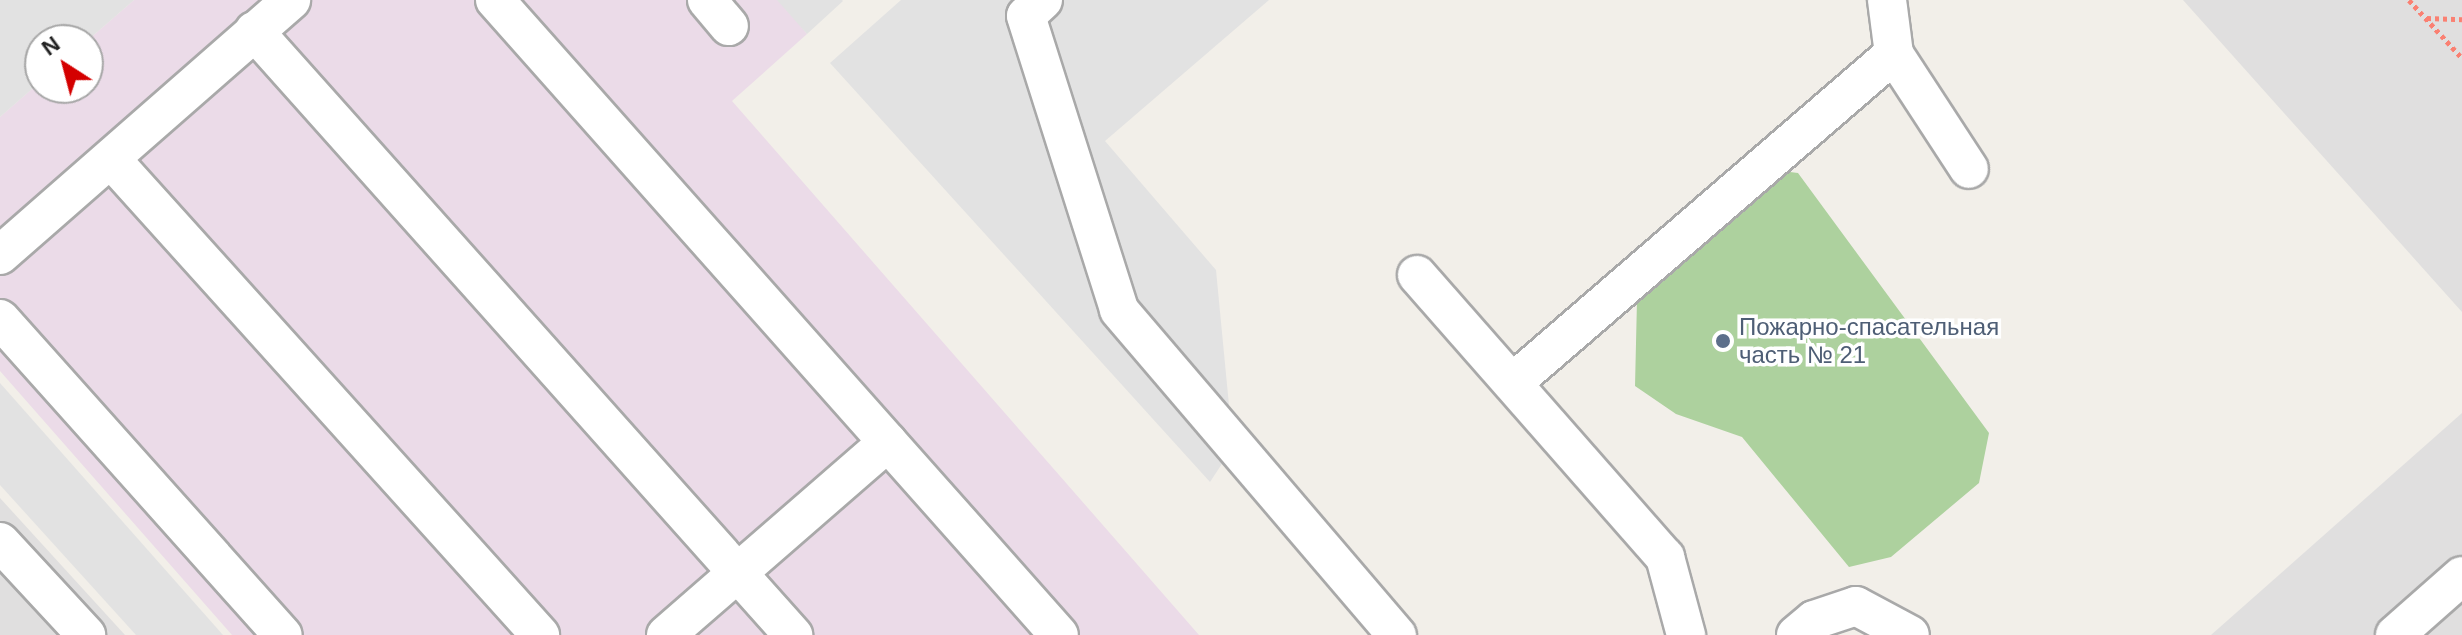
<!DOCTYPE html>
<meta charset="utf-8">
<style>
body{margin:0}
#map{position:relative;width:2462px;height:635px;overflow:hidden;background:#f2efe9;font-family:Helvetica,sans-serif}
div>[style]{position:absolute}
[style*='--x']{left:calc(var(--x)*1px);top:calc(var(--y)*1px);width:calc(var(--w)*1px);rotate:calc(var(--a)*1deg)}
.residential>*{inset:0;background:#e0dfdf}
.industrial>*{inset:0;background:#ebdbe8}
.forest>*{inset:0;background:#add19e}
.parking>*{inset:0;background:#e2e2e2}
.path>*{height:5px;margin-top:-2.5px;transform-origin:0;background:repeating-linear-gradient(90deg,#fa8072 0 4px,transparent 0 8px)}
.roads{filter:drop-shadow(2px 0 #a9a9a9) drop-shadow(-2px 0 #a9a9a9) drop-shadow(0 2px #a9a9a9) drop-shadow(0 -2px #a9a9a9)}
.lane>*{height:38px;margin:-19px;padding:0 19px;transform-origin:19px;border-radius:19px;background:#fff}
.dots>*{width:22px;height:22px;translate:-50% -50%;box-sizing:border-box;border:4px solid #fff;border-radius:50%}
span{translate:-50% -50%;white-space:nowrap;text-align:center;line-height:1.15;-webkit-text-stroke:7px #fff;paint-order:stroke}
.service-label{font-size:24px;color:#4e5e75}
.left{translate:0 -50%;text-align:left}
.north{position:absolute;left:24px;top:24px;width:80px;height:80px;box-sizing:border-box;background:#fff;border:2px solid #a7a7a7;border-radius:50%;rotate:324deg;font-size:22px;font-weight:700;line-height:32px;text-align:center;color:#222}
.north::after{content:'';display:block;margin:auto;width:28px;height:36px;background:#d40000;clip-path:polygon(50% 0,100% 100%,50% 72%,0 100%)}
</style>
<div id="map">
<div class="residential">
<i style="clip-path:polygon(2183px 0,2462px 0,2462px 312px)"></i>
<i style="clip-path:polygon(2462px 413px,2462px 635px,2211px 635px)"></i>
<i style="clip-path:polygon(0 498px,125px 635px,0 635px)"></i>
</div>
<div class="industrial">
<i style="clip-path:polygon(134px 0,780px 0,807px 34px,732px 101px,1199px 635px,232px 635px,0 371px,0 117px,40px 82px,40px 88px,88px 88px,88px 40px)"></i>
</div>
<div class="forest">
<i style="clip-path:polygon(1744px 166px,1798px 173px,1989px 433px,1979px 483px,1891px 557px,1849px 567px,1742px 437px,1676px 414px,1635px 386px,1638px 257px)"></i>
</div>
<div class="parking">
<i style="clip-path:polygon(0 0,134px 0,88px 40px,40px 40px,40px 82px,0 117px)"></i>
<i style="clip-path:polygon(777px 0,842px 0,843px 1px,807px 34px)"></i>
<i style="clip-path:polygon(901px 0,1269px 0,1105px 141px,1216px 270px,1233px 447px,1210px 482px,830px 63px)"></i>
<i style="clip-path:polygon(0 383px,223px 635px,136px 635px,0 485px)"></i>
</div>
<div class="path">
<i style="--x:2409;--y:0;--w:79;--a:47.6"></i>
<i style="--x:2427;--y:18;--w:35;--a:2"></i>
</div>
<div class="roads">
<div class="lane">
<i style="--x:495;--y:0;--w:849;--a:48.39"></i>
<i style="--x:707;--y:0;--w:34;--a:50"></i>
<i style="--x:1043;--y:0;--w:23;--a:137"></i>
<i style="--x:1026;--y:16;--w:308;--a:72.4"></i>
<i style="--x:1119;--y:310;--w:428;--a:49.5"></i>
<i style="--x:254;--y:31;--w:810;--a:48.25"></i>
<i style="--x:1894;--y:54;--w:137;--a:56.9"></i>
<i style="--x:111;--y:159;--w:641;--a:47.97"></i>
<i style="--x:0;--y:255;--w:387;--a:-41.2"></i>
<i style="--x:1417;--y:275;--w:376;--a:48.7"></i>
<i style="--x:1665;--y:557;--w:81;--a:74.9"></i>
<i style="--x:0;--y:319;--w:424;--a:48.2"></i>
<i style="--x:1516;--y:380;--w:499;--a:-40.8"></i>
<i style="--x:1894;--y:54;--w:54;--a:-97.4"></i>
<i style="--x:0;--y:542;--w:127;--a:47.2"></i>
<i style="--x:666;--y:635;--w:294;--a:-41"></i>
<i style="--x:1796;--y:635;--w:23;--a:-40"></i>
<i style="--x:1814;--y:620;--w:44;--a:-18.4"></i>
<i style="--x:1856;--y:606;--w:61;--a:28.2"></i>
<i style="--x:2395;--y:635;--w:89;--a:-41.4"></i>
</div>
</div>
<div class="dots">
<i style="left:1723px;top:341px;background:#5c6f8a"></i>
</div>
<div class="service-label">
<span class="left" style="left:1739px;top:341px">Пожарно-спасательная<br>часть № 21</span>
</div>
<div class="north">N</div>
</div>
